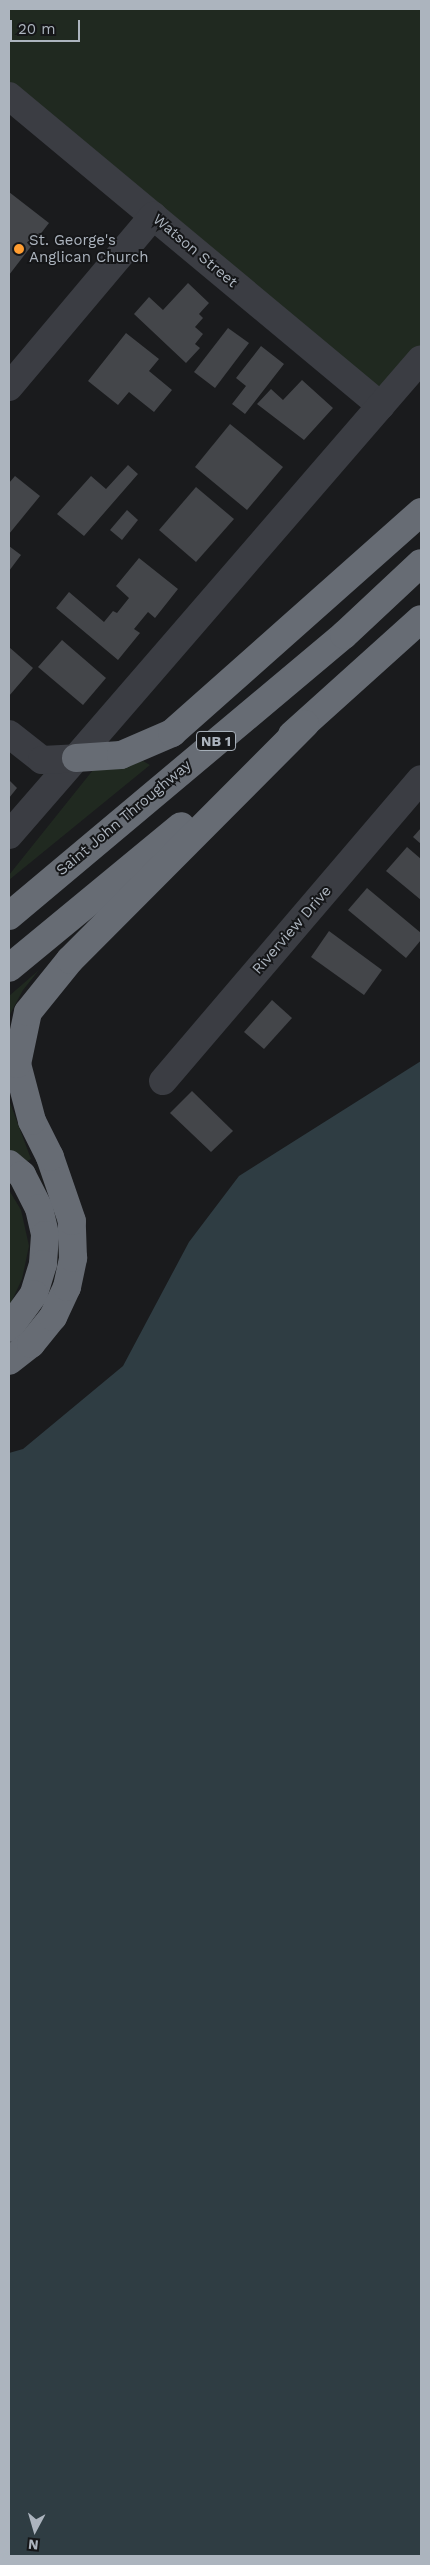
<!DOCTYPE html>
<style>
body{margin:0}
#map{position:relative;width:430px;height:2565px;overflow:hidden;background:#1a1b1d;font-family:"Work Sans",sans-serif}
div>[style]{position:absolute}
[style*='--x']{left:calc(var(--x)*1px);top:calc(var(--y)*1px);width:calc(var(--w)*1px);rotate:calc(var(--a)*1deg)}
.green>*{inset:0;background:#202920}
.water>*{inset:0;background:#2f3d43}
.building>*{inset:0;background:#44464a}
.minor>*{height:28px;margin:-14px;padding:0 14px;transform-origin:14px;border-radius:14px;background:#3b3d43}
.tertiary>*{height:28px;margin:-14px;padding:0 14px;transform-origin:14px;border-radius:14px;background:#3b3d43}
.motorway>*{height:28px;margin:-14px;padding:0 14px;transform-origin:14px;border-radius:14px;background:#676c74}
.dots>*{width:14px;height:14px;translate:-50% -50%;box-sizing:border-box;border:2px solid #151618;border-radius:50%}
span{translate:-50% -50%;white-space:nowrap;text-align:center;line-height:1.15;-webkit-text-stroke:4px #151618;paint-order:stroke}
.shield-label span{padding:1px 4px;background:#151618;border:1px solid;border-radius:4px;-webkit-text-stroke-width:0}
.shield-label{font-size:14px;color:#acb4be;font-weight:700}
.poi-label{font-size:15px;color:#acb4be}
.left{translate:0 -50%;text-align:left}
.street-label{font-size:15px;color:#acb4be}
.frame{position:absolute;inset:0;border:10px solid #acb4be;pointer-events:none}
.north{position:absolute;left:10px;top:2505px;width:50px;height:50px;-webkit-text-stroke:4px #151618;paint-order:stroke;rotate:186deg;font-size:14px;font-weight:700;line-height:20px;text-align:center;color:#acb4be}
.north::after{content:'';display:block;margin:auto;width:18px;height:22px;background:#acb4be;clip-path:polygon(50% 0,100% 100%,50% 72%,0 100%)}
.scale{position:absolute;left:10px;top:20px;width:70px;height:22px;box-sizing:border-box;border:2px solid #acb4be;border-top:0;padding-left:6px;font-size:15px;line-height:18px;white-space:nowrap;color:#acb4be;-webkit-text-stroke:4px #151618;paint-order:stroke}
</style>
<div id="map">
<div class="green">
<i style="clip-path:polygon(9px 9px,421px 9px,421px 359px,381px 406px,9px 96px)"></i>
<i style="clip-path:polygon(143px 761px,150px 765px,9px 880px,9px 875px,93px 770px,120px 768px)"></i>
<i style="clip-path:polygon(39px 970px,23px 990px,9px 1016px,9px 996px)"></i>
<i style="clip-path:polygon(9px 1100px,31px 1159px,21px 1165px,9px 1152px)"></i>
<i style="clip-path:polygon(9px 1190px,21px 1210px,29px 1246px,22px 1279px,9px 1307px)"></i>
</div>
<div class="water">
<i style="clip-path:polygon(421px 1061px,421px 2556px,9px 2556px,9px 1453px,23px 1449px,123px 1366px,189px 1242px,239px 1176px)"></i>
</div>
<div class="building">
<i style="clip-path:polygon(9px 192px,49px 223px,9px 275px)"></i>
<i style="clip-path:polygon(188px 283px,209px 303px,199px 314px,203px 318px,195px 327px,203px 334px,195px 344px,200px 348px,186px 363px,134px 314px,149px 297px,163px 310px)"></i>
<i style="clip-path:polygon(228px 328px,249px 343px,215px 388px,194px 372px)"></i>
<i style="clip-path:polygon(126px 333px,159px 359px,149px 371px,172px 390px,154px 412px,129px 392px,118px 405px,88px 381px)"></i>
<i style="clip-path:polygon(261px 346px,284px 364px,245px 414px,232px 404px,246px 386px,236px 378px)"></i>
<i style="clip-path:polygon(302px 380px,333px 408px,304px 440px,257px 404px,271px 389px,283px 400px)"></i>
<i style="clip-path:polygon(230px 424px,283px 467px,247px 510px,195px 467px)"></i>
<i style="clip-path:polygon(128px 465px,138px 474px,84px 536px,57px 514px,91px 476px,106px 489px)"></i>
<i style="clip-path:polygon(15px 476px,40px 496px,9px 534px,9px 483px)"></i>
<i style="clip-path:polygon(196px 487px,234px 519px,196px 562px,159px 530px)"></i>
<i style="clip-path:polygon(127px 510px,138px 520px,122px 540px,110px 530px)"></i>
<i style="clip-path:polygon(9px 546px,21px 555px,9px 571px)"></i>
<i style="clip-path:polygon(139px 558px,178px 589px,155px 618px,148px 612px,134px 629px,140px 633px,118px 660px,56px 608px,69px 592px,104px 622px,113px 611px,117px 613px,129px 598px,116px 586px)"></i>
<i style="clip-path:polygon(62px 640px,106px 678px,83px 705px,38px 667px)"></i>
<i style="clip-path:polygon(9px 647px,33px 668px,9px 696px)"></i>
<i style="clip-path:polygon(9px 780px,17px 788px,9px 798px)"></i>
<i style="clip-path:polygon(421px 828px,421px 844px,413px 837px)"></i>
<i style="clip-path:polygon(407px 847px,421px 859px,421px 900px,386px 871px)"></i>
<i style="clip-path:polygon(367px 888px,421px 933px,421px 940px,406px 958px,348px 910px)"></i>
<i style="clip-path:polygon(329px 931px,382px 970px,364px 995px,311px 957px)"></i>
<i style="clip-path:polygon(272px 1000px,292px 1018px,264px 1049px,244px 1032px)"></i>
<i style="clip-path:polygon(192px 1091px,233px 1131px,211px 1152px,170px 1113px)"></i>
</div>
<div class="minor">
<i style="--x:9;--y:96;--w:484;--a:39.8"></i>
<i style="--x:9;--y:387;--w:224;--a:-49.9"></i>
<i style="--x:9;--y:835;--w:102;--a:-49"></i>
<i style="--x:163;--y:1081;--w:397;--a:-49.5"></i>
</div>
<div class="tertiary">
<i style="--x:9;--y:734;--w:42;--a:38.2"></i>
<i style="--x:42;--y:760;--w:34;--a:-3"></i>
<i style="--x:76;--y:758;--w:527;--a:-49.15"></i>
</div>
<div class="motorway">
<i style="--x:292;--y:735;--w:173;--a:-42"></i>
<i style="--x:76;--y:758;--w:45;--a:-3.8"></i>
<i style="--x:121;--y:755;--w:56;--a:-23.3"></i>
<i style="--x:172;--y:733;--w:333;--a:-41.6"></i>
<i style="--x:9;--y:916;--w:437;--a:-40"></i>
<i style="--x:344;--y:635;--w:105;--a:-43.1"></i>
<i style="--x:9;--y:968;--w:223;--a:-39.5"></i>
<i style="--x:9;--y:1164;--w:17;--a:40"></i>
<i style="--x:22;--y:1175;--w:37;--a:63"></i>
<i style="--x:39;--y:1208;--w:28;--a:77"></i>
<i style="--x:45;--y:1235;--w:29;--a:94"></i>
<i style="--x:43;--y:1264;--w:31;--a:107"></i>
<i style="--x:34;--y:1294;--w:42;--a:126.3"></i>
<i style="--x:9;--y:1361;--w:28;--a:-38"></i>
<i style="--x:31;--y:1344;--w:35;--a:-51"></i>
<i style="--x:53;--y:1317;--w:33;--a:-65"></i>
<i style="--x:67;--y:1287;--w:30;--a:-78"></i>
<i style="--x:73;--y:1258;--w:37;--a:-92"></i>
<i style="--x:72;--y:1221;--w:68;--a:-109"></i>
<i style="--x:50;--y:1157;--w:40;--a:-116.6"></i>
<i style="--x:32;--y:1121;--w:59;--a:-104.7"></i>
<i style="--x:17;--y:1064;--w:53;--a:-78.1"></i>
<i style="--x:28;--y:1012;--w:67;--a:-51.1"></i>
<i style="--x:70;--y:960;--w:333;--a:-45.1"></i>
</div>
<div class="dots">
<i style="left:19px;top:249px;background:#ff9d31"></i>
</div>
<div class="shield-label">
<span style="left:216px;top:741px">NB 1</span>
</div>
<div class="poi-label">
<span class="left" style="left:29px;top:249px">St. George's<br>Anglican Church</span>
</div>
<div class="street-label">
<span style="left:195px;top:251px;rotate:40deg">Watson Street</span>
<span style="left:124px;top:818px;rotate:-40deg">Saint John Throughway</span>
<span style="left:292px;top:930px;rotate:-49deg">Riverview Drive</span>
</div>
<div class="frame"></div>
<div class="north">N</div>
<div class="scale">20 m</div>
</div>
